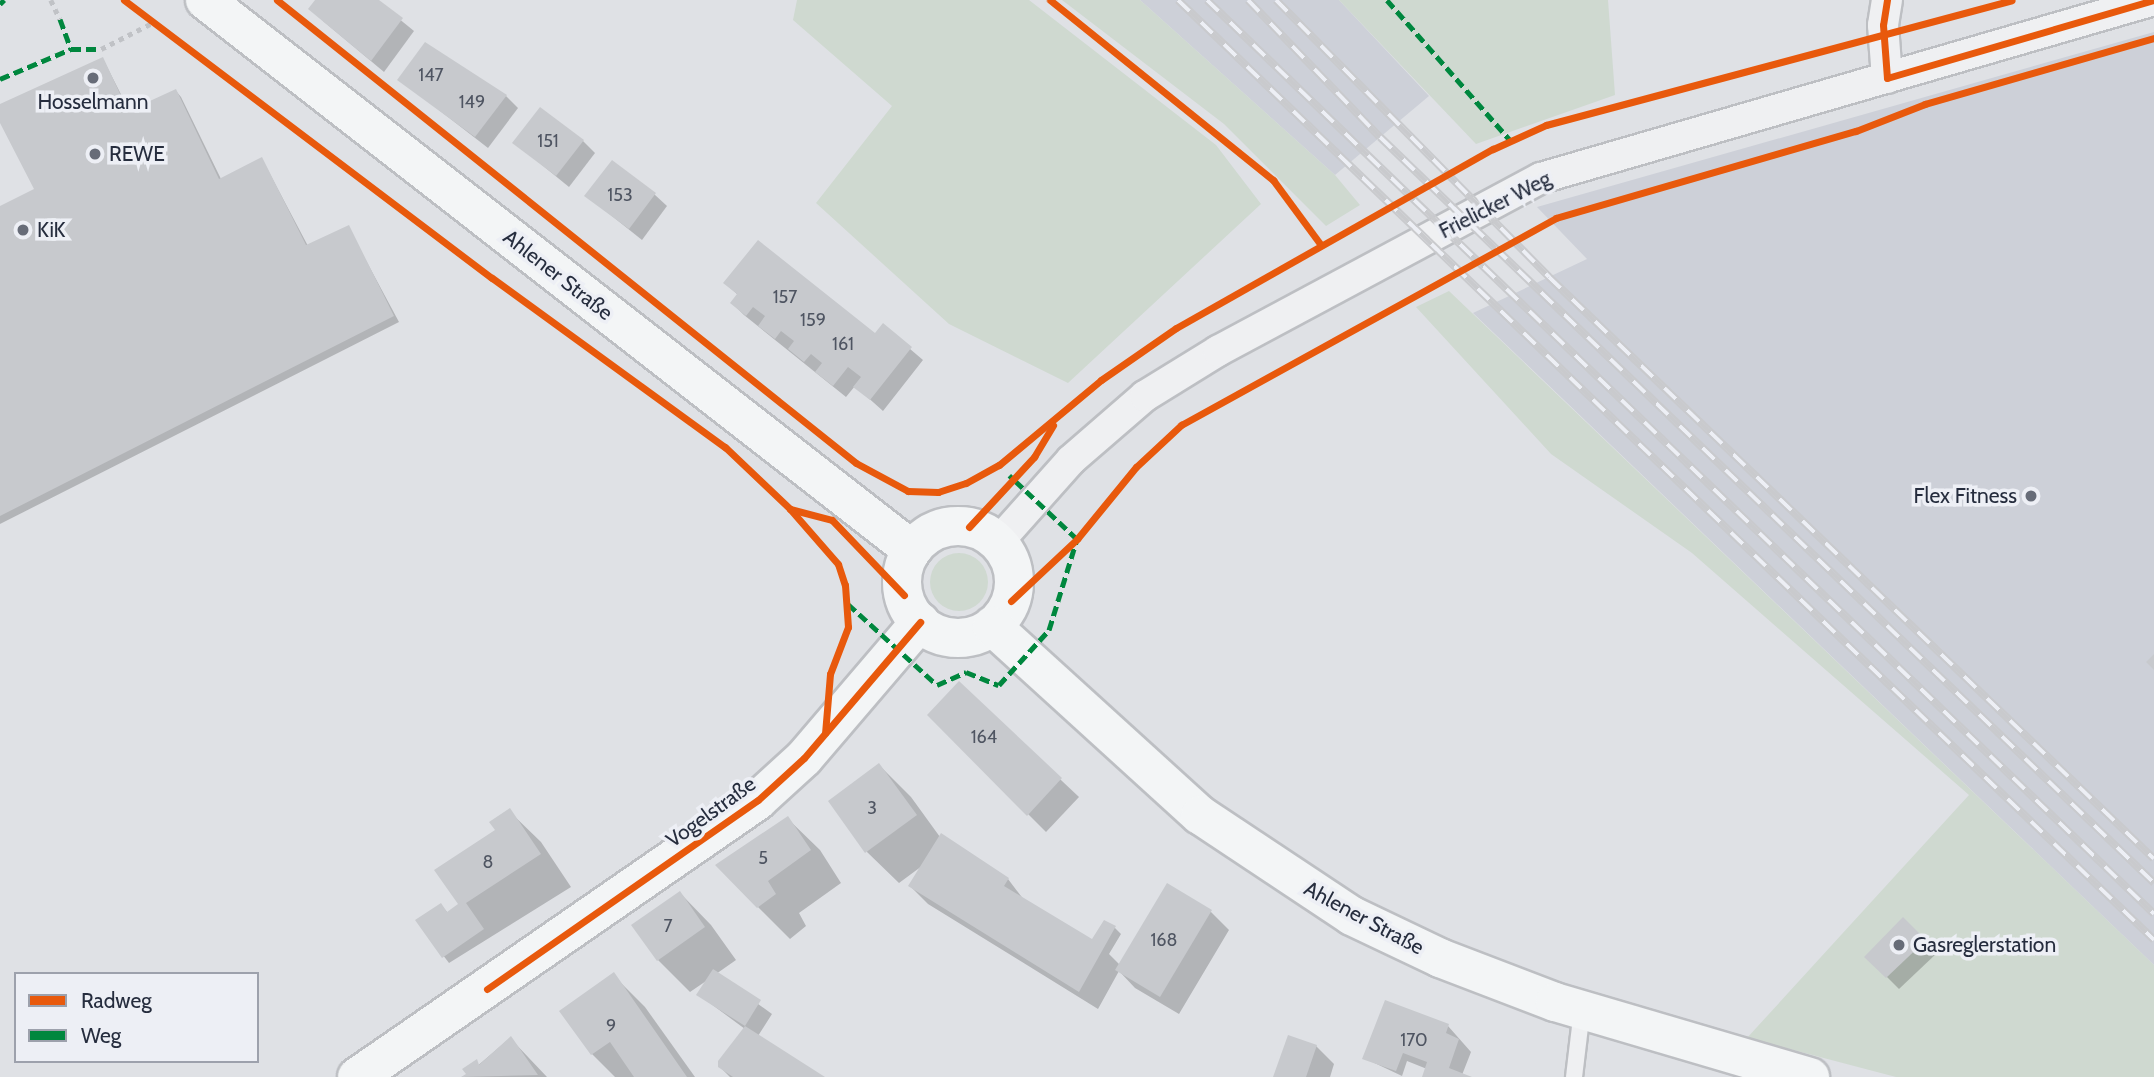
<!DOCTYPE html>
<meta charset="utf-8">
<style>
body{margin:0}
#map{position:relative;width:2154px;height:1077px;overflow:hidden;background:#dfe1e5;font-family:Cabin,sans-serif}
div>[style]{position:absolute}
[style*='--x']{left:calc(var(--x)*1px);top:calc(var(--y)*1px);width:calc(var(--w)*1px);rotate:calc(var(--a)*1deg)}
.built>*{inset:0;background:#cdd0d8}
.green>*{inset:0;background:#cfd9d0}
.round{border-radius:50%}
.shadow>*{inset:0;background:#0003}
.building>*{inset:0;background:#c7c9cd}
.path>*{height:4.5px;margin-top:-2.25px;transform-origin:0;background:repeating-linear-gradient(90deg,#c0c2c6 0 5px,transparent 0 10px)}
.roads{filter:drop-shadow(2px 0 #bdbfc3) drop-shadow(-2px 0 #bdbfc3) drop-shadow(0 2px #bdbfc3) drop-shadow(0 -2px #bdbfc3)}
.lane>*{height:16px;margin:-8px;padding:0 8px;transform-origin:8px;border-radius:8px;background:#eff0f2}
.street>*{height:30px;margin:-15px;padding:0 15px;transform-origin:15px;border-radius:15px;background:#eff0f2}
.secondary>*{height:38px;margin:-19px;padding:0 19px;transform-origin:19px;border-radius:19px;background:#f3f5f6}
.secondary>.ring{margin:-19px;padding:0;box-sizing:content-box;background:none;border:38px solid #f3f5f6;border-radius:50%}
.rail>*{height:8px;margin-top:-4px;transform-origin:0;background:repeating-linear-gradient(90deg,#edeff5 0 16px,#c9cacd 0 32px);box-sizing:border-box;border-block:2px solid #c9cacd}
.quiet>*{height:5px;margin-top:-2.5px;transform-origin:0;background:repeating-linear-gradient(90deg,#00873e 0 10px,transparent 0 15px)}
.cycleway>*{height:7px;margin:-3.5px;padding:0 3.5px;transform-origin:3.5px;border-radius:3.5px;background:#e8590c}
.dots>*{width:19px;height:19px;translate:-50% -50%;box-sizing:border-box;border:4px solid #edeff5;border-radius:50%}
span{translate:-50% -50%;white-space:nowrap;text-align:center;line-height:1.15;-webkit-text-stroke:7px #edeff5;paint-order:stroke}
.number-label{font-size:18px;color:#4f5562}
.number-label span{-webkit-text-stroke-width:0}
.poi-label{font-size:21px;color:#262d3e}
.left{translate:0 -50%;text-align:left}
.right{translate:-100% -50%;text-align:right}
.street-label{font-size:21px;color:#262d3e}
.legend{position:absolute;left:14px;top:972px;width:245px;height:91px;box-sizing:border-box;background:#edeff5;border:2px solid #9da1ac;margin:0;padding:9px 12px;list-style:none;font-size:21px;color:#262d3e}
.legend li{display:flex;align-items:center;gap:14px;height:35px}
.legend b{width:35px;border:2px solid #9da1ac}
</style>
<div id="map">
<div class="built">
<i style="clip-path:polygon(1140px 0,1339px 0,1429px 96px,1335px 175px)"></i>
<i style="clip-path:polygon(2154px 32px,2154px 965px,1473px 313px,1587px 259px,1537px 207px)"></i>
</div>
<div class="green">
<i style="clip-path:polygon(797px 0,1029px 0,1216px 145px,1261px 204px,1068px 383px,949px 324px,816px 203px,892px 106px,793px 20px)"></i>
<i style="clip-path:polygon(1062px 0,1140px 0,1335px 175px,1360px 205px,1326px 226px,1224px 124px)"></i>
<i style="clip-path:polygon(1339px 0,1608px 0,1615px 95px,1476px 144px)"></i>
<i style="clip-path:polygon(1449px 291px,2154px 965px,2154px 1077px,1896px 1077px,1747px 1038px,1969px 795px,1692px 553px,1551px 454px,1416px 307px)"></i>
<i class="round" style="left:930px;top:553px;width:58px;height:58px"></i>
</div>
<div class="shadow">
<i style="clip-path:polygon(317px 0,376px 0,414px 31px,384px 72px,323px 21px)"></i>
<i style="clip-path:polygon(103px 59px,130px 112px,176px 91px,181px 97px,221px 179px,262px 159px,308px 246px,348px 227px,399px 322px,0 524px,0 208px,37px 190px,0 120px,0 106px)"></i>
<i style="clip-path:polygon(399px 79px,506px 96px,518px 108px,488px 148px)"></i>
<i style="clip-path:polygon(583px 141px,595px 153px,569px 187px,515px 143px)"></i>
<i style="clip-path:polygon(654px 194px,667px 206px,642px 240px,587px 196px)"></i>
<i style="clip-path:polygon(725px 283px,875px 336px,883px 326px,923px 360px,883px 411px,855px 386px,846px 397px,744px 315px,732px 303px,738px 295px)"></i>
<i style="clip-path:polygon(959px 684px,1079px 797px,1046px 832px,929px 715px)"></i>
<i style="clip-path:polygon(879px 765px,911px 797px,940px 837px,1008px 879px,1024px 900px,1093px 942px,1105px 923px,1115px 928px,1121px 934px,1109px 954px,1120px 965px,1168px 885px,1211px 912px,1229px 930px,1179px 1014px,1135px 988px,1119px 971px,1098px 1009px,928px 904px,910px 886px,922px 866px,899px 883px,867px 852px)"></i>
<i style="clip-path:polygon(509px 811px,541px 842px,571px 887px,449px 963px,417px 921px,441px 905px,448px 913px,462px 907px)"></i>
<i style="clip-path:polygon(788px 819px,820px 850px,841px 883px,799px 913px,806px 926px,790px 939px,758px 907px)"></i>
<i style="clip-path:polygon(680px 893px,711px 925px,736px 960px,716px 974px,772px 1014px,758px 1036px,822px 1077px,730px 1077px,720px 1067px,745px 1029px,699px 995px,709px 979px,690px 992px,658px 960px,634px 925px)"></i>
<i style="clip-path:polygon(1903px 920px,1937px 953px,1899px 989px,1867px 957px)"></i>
<i style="clip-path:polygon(613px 975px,645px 1007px,695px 1077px,615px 1077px,592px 1054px,562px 1011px)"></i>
<i style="clip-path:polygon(1448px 1026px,1471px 1052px,1462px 1075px,1468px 1077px,1423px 1077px,1427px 1069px,1407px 1061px,1402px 1076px,1364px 1058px)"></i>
<i style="clip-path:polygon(510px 1038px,547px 1077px,464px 1077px,468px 1074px)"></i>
<i style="clip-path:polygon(1316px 1046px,1334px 1064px,1330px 1077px,1275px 1077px)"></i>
</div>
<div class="building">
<i style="clip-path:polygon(315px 0,379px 0,403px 18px,371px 61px,308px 9px)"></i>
<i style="clip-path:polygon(425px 42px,507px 95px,475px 137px,397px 80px)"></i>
<i style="clip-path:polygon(103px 57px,128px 111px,176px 89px,219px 179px,262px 157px,306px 245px,349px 225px,394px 316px,0 516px,0 206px,34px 189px,0 123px,0 104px)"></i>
<i style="clip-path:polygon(540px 107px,584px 140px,556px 176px,512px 143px)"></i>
<i style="clip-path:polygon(612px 160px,656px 193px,629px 229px,584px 196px)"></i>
<i style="clip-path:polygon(758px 240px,875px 333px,883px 323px,912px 347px,870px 400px,853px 387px,861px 377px,848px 367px,833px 386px,815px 372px,822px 363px,811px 354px,804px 362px,788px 349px,794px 341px,781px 331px,775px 339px,758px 326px,765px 316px,753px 307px,746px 316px,730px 303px,737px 294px,723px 283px)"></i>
<i style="clip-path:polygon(2154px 654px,2154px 670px,2146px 662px)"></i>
<i style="clip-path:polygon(959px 681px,1062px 778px,1027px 816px,927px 715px)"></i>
<i style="clip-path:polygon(879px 763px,917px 815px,865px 853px,828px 801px)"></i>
<i style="clip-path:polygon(510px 808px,541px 854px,466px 903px,484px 929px,442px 958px,415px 920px,441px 903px,447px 912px,458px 904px,434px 870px,495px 830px,489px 822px)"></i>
<i style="clip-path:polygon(788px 816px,811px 850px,768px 881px,776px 894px,757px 908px,715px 865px)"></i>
<i style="clip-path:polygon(941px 833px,1009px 878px,1004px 886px,1092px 939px,1104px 920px,1116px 926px,1079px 992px,908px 886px)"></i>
<i style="clip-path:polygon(1167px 883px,1212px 910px,1160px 997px,1115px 970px)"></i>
<i style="clip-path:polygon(680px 891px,705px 927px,657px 961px,631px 925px)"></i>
<i style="clip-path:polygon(1903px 917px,1926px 940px,1886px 978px,1864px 957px)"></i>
<i style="clip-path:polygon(713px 969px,761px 1000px,745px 1026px,696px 995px)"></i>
<i style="clip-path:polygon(614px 972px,687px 1077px,634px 1077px,610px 1042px,591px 1055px,559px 1011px)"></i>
<i style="clip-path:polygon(1385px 1000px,1449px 1024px,1446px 1033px,1459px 1039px,1449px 1068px,1472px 1077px,1422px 1077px,1427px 1062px,1403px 1053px,1396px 1071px,1362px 1059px)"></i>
<i style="clip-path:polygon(745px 1026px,825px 1077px,733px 1077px,718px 1067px,718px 1061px)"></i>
<i style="clip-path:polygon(1288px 1035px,1317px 1045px,1306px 1077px,1273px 1077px)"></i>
<i style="clip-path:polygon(511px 1036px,538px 1075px,461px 1077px,466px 1074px,462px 1069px,477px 1059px,479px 1065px)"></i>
</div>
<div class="path">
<i style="--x:51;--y:0;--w:21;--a:65"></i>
<i style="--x:101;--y:49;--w:59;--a:-27"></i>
</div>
<div class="roads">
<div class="lane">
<i style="--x:1574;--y:1077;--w:67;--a:-83.2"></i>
</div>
<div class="street">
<i style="--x:1887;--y:78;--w:53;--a:-94.3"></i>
<i style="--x:1883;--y:25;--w:25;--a:-81"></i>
<i style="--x:998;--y:542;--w:110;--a:-48.3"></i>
<i style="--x:1071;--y:460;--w:98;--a:-40.9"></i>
<i style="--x:1145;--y:396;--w:86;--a:-31.7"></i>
<i style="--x:1218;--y:351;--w:366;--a:-28.2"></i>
<i style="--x:1541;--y:178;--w:638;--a:-16.19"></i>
</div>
<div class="secondary">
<i style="--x:205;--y:0;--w:896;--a:37.88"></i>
<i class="ring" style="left:902px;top:526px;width:74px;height:74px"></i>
<i style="--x:992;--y:626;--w:281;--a:42.3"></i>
<i style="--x:1200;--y:815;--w:182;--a:33.6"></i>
<i style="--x:1352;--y:916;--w:98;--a:25.5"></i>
<i style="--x:1440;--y:958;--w:123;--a:20.9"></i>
<i style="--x:1555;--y:1002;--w:266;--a:16.4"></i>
<i style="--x:357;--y:1077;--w:487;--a:-34.6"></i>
<i style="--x:758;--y:800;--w:62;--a:-42.4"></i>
<i style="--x:804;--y:758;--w:179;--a:-49.5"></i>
</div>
</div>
<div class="rail">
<i style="--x:1178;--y:0;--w:1355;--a:43.92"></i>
<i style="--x:1207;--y:0;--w:1316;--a:43.98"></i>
<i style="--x:1248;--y:0;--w:190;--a:46.1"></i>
<i style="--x:1380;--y:137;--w:1075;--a:43.94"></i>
<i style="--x:1276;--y:0;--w:389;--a:45.4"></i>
<i style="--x:1549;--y:277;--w:839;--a:43.89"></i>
</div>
<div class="quiet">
<i style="--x:1387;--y:0;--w:188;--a:48.7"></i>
<i style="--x:0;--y:4;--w:6;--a:-45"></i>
<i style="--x:60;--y:19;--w:32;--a:70"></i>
<i style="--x:0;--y:79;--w:77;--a:-22.9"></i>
<i style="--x:71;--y:49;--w:30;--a:0"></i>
<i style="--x:848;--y:604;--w:120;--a:42.3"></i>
<i style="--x:937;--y:685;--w:32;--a:-24"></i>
<i style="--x:966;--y:672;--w:35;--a:22"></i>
<i style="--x:999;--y:685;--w:74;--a:-47.7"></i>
<i style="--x:1049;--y:630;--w:95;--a:-72.9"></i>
<i style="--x:1077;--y:539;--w:93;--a:-136.7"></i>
</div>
<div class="cycleway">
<i style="--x:124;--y:0;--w:461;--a:37.1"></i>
<i style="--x:492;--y:278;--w:288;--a:36"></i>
<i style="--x:725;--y:447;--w:90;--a:43.6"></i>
<i style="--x:790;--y:509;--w:73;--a:48.9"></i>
<i style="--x:838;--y:564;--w:22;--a:72"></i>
<i style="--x:845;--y:585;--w:42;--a:85.9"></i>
<i style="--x:848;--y:627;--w:50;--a:111"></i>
<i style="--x:830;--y:674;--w:59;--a:94.8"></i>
<i style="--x:277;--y:0;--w:741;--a:38.65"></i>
<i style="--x:856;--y:463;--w:59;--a:28.3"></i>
<i style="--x:908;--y:491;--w:30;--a:2"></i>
<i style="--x:938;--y:492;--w:29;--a:-18"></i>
<i style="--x:966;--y:483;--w:38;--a:-29"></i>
<i style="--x:999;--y:465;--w:133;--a:-39.8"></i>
<i style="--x:1101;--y:380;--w:91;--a:-34.7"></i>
<i style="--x:1176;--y:328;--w:364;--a:-29.5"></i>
<i style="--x:1493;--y:149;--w:58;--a:-24.4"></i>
<i style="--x:1546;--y:125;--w:482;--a:-15"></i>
<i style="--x:1050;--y:0;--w:287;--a:38.9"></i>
<i style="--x:1273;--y:180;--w:81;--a:53.6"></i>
<i style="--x:1887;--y:0;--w:25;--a:99"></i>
<i style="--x:1883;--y:25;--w:53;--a:85.7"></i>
<i style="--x:1887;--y:78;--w:278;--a:-16.3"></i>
<i style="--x:790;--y:509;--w:43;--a:14.7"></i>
<i style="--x:832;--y:520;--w:104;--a:46.2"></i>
<i style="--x:969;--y:527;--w:96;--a:-47.1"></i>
<i style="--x:1034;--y:457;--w:37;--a:-59"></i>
<i style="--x:1011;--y:601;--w:91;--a:-43.2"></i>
<i style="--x:1077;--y:539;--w:93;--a:-50.7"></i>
<i style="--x:1136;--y:467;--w:62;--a:-43"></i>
<i style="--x:1181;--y:425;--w:428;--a:-28.9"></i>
<i style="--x:1556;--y:218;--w:312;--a:-16.2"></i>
<i style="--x:1856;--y:131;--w:74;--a:-21.4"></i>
<i style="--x:1925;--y:104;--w:238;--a:-16.1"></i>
<i style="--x:487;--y:989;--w:330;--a:-34.9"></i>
<i style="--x:758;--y:800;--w:62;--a:-42.4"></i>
<i style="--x:804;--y:758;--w:179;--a:-49.5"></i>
</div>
<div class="dots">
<i style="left:93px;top:78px;background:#676c78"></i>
<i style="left:95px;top:154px;background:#676c78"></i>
<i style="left:23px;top:230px;background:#676c78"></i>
<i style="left:2031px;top:496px;background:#676c78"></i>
<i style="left:1899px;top:945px;background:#676c78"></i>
</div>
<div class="number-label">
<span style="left:431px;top:75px">147</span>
<span style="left:472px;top:102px">149</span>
<span style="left:548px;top:141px">151</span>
<span style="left:620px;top:195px">153</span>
<span style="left:785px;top:297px">157</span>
<span style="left:813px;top:320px">159</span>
<span style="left:843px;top:344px">161</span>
<span style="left:984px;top:737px">164</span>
<span style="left:872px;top:808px">3</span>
<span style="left:763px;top:858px">5</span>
<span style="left:488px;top:862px">8</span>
<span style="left:668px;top:926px">7</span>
<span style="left:1164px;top:940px">168</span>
<span style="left:611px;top:1026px">9</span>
<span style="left:1414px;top:1040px">170</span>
</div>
<div class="poi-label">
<span style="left:93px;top:102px">Hosselmann</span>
<span class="left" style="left:109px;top:154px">REWE</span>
<span class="left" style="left:37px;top:230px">KiK</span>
<span class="right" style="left:2017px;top:496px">Flex Fitness</span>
<span class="left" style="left:1913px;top:945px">Gasreglerstation</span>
</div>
<div class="street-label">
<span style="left:1495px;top:205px;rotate:-27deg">Frielicker Weg</span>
<span style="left:558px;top:275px;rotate:38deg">Ahlener Straße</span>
<span style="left:711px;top:812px;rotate:-36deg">Vogelstraße</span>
<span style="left:1364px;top:918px;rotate:28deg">Ahlener Straße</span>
</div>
<ul class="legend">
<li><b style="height:9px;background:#e8590c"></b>Radweg</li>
<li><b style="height:9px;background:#00873e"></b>Weg</li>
</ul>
</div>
